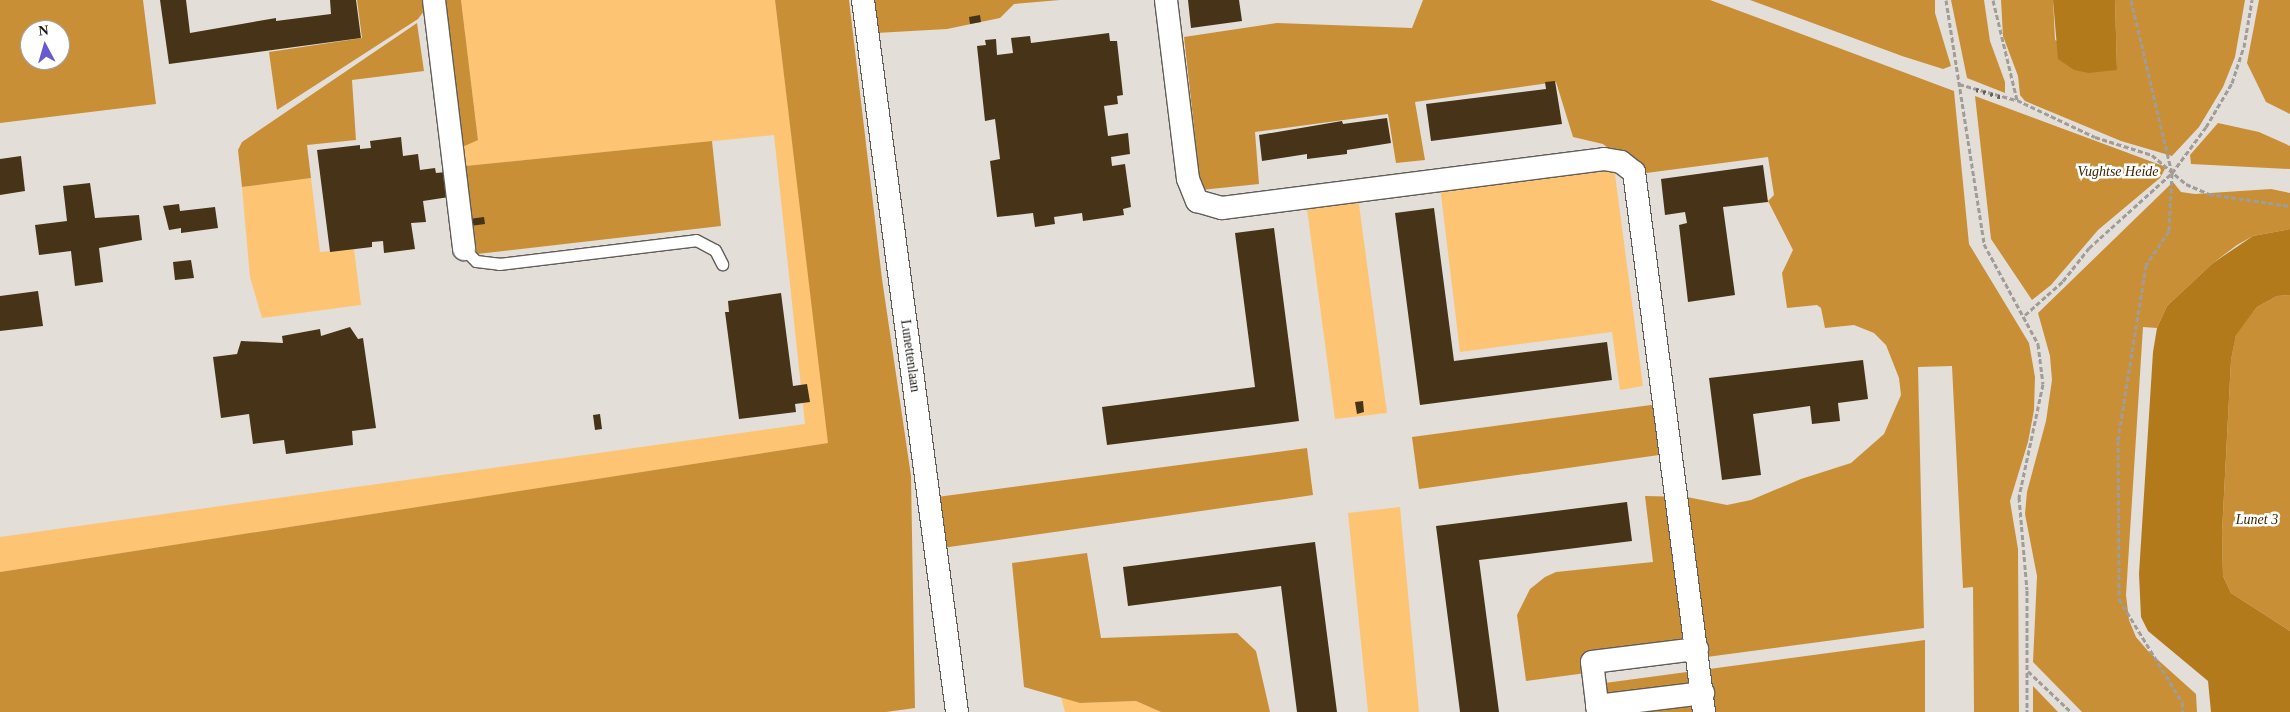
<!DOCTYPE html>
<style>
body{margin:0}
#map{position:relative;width:2290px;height:712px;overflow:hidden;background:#e3ded8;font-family:"Times New Roman",serif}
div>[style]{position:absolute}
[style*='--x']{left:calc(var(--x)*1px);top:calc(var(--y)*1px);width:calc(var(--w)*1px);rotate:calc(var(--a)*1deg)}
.green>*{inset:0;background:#fdc474}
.forest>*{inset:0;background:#c98f37}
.water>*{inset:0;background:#b37a1b}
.building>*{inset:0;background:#463318}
.path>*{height:3px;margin-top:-1.5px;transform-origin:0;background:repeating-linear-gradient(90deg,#a09c97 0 5px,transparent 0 7.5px)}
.roads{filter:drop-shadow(1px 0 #615d58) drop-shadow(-1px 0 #615d58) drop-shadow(0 1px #615d58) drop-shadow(0 -1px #615d58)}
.service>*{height:11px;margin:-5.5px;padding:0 5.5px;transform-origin:5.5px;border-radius:5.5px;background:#fff}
.minor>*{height:22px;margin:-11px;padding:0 11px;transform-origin:11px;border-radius:11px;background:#fff}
.rail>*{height:4px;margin-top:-2px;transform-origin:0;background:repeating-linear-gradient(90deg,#625f5c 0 2.5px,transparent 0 7.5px)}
span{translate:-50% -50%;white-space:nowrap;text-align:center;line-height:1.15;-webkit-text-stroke:5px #fff;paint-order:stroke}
.park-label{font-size:14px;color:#3c2500;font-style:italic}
.street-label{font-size:14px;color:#191715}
.north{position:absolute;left:20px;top:20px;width:50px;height:50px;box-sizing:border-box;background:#fff;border:1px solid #a3a2a1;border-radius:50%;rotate:354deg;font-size:14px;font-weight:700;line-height:20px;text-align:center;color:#191715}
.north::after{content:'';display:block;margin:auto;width:18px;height:22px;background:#6759d2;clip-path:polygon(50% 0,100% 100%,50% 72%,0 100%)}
</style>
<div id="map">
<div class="green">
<i style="clip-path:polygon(461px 0,775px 0,829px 443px,0 572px,0 537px,805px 424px,774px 135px,465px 166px,458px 149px,478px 139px)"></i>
<i style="clip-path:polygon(1614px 167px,1643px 386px,1620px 390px,1612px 332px,1460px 352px,1439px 178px)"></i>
<i style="clip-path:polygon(311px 178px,320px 252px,354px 249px,361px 305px,262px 318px,250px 277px,242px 187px)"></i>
<i style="clip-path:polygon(1358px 197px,1387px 413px,1335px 419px,1306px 201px)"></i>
<i style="clip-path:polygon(1400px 507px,1419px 712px,1368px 712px,1348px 513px)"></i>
<i style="clip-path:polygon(1061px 697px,1080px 703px,1136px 701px,1161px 712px,1065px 712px)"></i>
</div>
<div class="forest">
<i style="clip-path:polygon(evenodd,0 0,143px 0,156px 104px,0 123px,0 0,30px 30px,60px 30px,60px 60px,30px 60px,30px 30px)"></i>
<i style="clip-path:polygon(357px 0,425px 0,424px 11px,418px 19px,277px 110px,269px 52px,362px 38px)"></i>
<i style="clip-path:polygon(438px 0,461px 0,478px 140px,458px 149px)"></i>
<i style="clip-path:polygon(775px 0,849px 0,882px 279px,911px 476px,915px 708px,886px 712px,0 712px,0 572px,828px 443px)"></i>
<i style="clip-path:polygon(872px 0,1060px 0,1014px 4px,1000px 18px,947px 29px,876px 33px)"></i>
<i style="clip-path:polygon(1423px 0,1710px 0,1954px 91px,1969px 244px,2029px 343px,2035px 377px,2034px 410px,2028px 442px,2010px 501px,2018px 549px,2019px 712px,1974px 712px,1973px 587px,1963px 588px,1952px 366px,1918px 367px,1924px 628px,1526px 681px,1517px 615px,1530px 589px,1545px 577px,1556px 572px,1653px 562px,1645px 496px,1687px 497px,1727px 505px,1751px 500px,1801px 479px,1851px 463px,1884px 434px,1901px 395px,1899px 378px,1886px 345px,1874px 333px,1854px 325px,1825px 328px,1821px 308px,1817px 305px,1787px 308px,1782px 273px,1793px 250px,1768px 201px,1774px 195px,1768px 157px,1631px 175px,1628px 164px,1603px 144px,1573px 137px,1556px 82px,1415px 102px,1425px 160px,1396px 163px,1388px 114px,1255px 132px,1259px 184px,1201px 190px,1184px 37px,1277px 23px,1412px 28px)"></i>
<i style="clip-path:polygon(1750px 0,1935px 0,1935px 13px,1951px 66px,1943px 69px,1902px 56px)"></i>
<i style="clip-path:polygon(1951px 0,1984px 0,1990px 41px,2005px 82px,2005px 93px,1967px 78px)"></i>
<i style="clip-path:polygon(2001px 0,2053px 0,2055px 40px,2117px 70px,2115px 0,2245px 0,2235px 57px,2223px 87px,2199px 127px,2172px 156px,2121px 141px,2025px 101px,2020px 95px,2018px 76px,2003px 36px)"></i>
<i style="clip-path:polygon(2259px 0,2290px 0,2290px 114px,2266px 102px,2247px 63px)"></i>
<i style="clip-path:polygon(417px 23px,424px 71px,352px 80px,356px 140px,307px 145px,311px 178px,242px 187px,238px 150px,242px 142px)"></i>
<i style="clip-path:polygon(1975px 96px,2166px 167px,2160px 178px,2098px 230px,2051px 285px,2032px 300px,1991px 239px)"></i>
<i style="clip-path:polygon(2218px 123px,2259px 132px,2290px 146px,2290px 169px,2191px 164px,2190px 155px)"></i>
<i style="clip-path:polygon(712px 141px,721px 226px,477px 254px,465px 166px)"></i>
<i style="clip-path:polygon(2173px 182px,2181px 192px,2195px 194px,2271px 189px,2290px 193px,2290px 229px,2253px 236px,2237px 245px,2213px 263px,2167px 306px,2157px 328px,2143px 327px,2126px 595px,2129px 620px,2136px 637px,2148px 651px,2196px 694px,2197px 712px,2082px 712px,2033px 662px,2037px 576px,2025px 514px,2027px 492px,2046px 421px,2052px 380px,2050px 356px,2038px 313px)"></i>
<i style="clip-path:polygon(2290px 295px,2290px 631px,2231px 593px,2223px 576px,2222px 533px,2231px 360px,2236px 334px,2257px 307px,2277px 296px)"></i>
<i style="clip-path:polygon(1651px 405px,1654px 406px,1659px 455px,1419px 489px,1412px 437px)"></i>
<i style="clip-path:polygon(1307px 448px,1313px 495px,942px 548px,937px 497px)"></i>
<i style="clip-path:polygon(1087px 553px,1101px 638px,1237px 633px,1256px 651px,1270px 712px,1161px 712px,1136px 701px,1080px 703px,1024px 687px,1012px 563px)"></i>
<i style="clip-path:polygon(1925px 640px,1925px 712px,1590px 712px,1590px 685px)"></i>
<i style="clip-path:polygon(2033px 686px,2058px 712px,2033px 712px)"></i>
</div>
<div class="water">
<i style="clip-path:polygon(2053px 0,2115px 0,2117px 70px,2089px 73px,2074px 70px,2058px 59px)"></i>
<i style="clip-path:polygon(2290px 229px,2290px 295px,2277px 296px,2257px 307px,2236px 335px,2231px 360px,2222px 533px,2223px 576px,2231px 593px,2290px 631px,2290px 712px,2211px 712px,2208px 681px,2148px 631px,2141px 617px,2139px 574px,2153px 352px,2157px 328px,2167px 306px,2213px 263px,2253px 236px)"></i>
</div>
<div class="building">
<i style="clip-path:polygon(160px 0,186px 0,190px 33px,276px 18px,276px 21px,331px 14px,330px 0,356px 0,361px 38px,169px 64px)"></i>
<i style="clip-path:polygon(1188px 0,1239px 0,1242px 21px,1191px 28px)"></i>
<i style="clip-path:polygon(980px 15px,981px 22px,970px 24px,969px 17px)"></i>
<i style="clip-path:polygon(1109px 33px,1110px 41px,1117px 41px,1123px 95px,1117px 96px,1118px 104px,1104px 106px,1108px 136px,1128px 133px,1130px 154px,1111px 157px,1112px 166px,1125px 164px,1131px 207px,1123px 209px,1124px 215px,1083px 221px,1082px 213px,1054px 217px,1055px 224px,1035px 227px,1033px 213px,997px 217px,990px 161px,1000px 159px,995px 119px,985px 121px,977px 46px,986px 45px,985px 40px,996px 39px,997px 55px,1013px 53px,1011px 38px,1030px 36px,1031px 43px)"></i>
<i style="clip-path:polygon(1555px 81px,1562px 124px,1431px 141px,1426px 104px,1546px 89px,1545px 82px)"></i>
<i style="clip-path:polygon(1387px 118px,1391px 143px,1347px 150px,1347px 154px,1307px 159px,1307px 154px,1262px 161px,1259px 135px,1342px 121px,1343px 124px)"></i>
<i style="clip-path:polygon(401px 137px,403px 156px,418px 154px,420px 170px,435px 168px,436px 173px,446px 172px,449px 197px,423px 201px,426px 222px,411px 223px,415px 249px,384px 253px,383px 241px,372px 242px,372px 247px,330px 252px,317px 150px,360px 145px,360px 149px,371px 148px,370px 141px)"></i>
<i style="clip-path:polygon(21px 156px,25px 191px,0 195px,0 159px)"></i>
<i style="clip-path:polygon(1763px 165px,1768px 202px,1723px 207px,1735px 295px,1688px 302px,1679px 225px,1687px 223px,1685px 212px,1665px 215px,1661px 179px)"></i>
<i style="clip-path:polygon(90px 183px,95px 218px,139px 215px,142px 240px,99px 248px,103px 282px,75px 286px,71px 251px,39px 255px,35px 225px,67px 221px,63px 186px)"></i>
<i style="clip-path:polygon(179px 204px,180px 211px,215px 207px,218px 228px,181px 233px,181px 228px,169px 230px,163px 206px)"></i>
<i style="clip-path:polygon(1434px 208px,1454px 361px,1607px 342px,1612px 380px,1420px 405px,1395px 213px)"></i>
<i style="clip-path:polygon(484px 217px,485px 224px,470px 226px,469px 219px)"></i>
<i style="clip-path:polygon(1274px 228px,1299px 421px,1107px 445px,1102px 407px,1255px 387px,1235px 233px)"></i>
<i style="clip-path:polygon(191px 260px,194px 278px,175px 280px,173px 262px)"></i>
<i style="clip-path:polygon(38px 291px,43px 326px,0 331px,0 296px)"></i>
<i style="clip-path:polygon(781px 293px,793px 386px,807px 384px,810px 402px,795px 404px,796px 412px,739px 419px,725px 312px,729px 312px,728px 301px)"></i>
<i style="clip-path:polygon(350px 327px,358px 339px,363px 338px,376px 428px,352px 431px,353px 445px,286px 454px,284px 440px,253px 444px,249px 414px,221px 418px,213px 357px,237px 354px,241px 341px,283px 343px,282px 336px,320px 329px,321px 336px)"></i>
<i style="clip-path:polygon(1863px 360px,1868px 399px,1838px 403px,1840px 421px,1812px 424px,1810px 406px,1753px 414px,1761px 475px,1722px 480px,1709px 378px)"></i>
<i style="clip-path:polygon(1363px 401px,1364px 412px,1357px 414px,1355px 402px)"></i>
<i style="clip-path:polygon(600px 414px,602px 429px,595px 430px,593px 415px)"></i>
<i style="clip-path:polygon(1627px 502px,1632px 541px,1479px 560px,1499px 712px,1460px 712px,1436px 526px)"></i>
<i style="clip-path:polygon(1315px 542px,1337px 712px,1297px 712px,1281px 586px,1128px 606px,1123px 567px)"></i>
</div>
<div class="path">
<i style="--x:1946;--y:0;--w:247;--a:81.1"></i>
<i style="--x:1984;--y:244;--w:114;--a:61.6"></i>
<i style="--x:2038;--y:344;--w:40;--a:82.9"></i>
<i style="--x:2043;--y:384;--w:116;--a:102"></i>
<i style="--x:2019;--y:497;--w:93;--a:85.1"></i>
<i style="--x:2027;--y:590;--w:122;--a:90"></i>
<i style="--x:1993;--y:0;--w:103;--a:76.5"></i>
<i style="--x:2017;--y:100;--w:86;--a:25.4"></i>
<i style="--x:2095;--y:137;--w:60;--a:17.5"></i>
<i style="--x:2152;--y:155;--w:45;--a:40.5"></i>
<i style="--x:2186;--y:184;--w:25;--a:23"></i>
<i style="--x:2209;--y:194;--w:82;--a:8.4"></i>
<i style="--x:2131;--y:0;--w:178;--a:76.7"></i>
<i style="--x:2172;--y:173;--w:58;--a:93"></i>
<i style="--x:2169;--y:231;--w:41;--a:124.1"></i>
<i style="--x:2146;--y:265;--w:177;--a:99.1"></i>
<i style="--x:2118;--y:440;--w:159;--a:89.6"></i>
<i style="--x:2119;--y:599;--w:121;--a:58.5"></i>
<i style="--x:2182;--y:702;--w:10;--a:84"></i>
<i style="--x:1959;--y:84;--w:59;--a:15.7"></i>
<i style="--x:2025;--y:315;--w:51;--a:-41.8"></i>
<i style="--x:2063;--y:281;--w:42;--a:-51.8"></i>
<i style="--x:2089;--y:248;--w:112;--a:-42.1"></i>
<i style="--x:2172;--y:173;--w:57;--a:-53.5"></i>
<i style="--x:2206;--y:127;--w:51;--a:-59.4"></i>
<i style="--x:2232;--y:83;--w:38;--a:-72"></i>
<i style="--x:2244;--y:47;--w:48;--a:-80.3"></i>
<i style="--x:2028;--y:671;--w:59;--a:43.6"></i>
</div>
<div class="roads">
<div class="service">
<i style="--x:464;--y:249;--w:17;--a:45"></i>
<i style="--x:476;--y:261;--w:23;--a:7"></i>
<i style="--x:499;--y:264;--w:198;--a:-6.9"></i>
<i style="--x:696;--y:240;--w:21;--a:28"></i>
<i style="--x:715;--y:250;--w:16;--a:63"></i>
</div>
<div class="minor">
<i style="--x:434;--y:0;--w:251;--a:83.1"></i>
<i style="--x:863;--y:0;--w:718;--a:82.48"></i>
<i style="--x:1166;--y:0;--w:180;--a:83"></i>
<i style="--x:1188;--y:179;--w:24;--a:68"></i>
<i style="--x:1197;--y:201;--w:26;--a:16"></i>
<i style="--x:1222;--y:208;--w:385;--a:-7.3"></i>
<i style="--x:1604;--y:159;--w:17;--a:10"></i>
<i style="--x:1621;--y:162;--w:16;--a:38"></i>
<i style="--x:1634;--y:172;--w:545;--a:82.61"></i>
<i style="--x:1597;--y:706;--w:107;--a:-7"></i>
<i style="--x:1598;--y:712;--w:50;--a:-96.8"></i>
<i style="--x:1592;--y:662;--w:106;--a:-7.1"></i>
</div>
</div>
<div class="rail">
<i style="--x:1976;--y:90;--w:27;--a:17"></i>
</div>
<div class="park-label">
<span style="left:2118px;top:172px">Vughtse Heide</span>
<span style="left:2257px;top:520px">Lunet 3</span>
</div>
<div class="street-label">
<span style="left:910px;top:356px;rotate:82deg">Lunettenlaan</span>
</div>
<div class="north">N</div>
</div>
